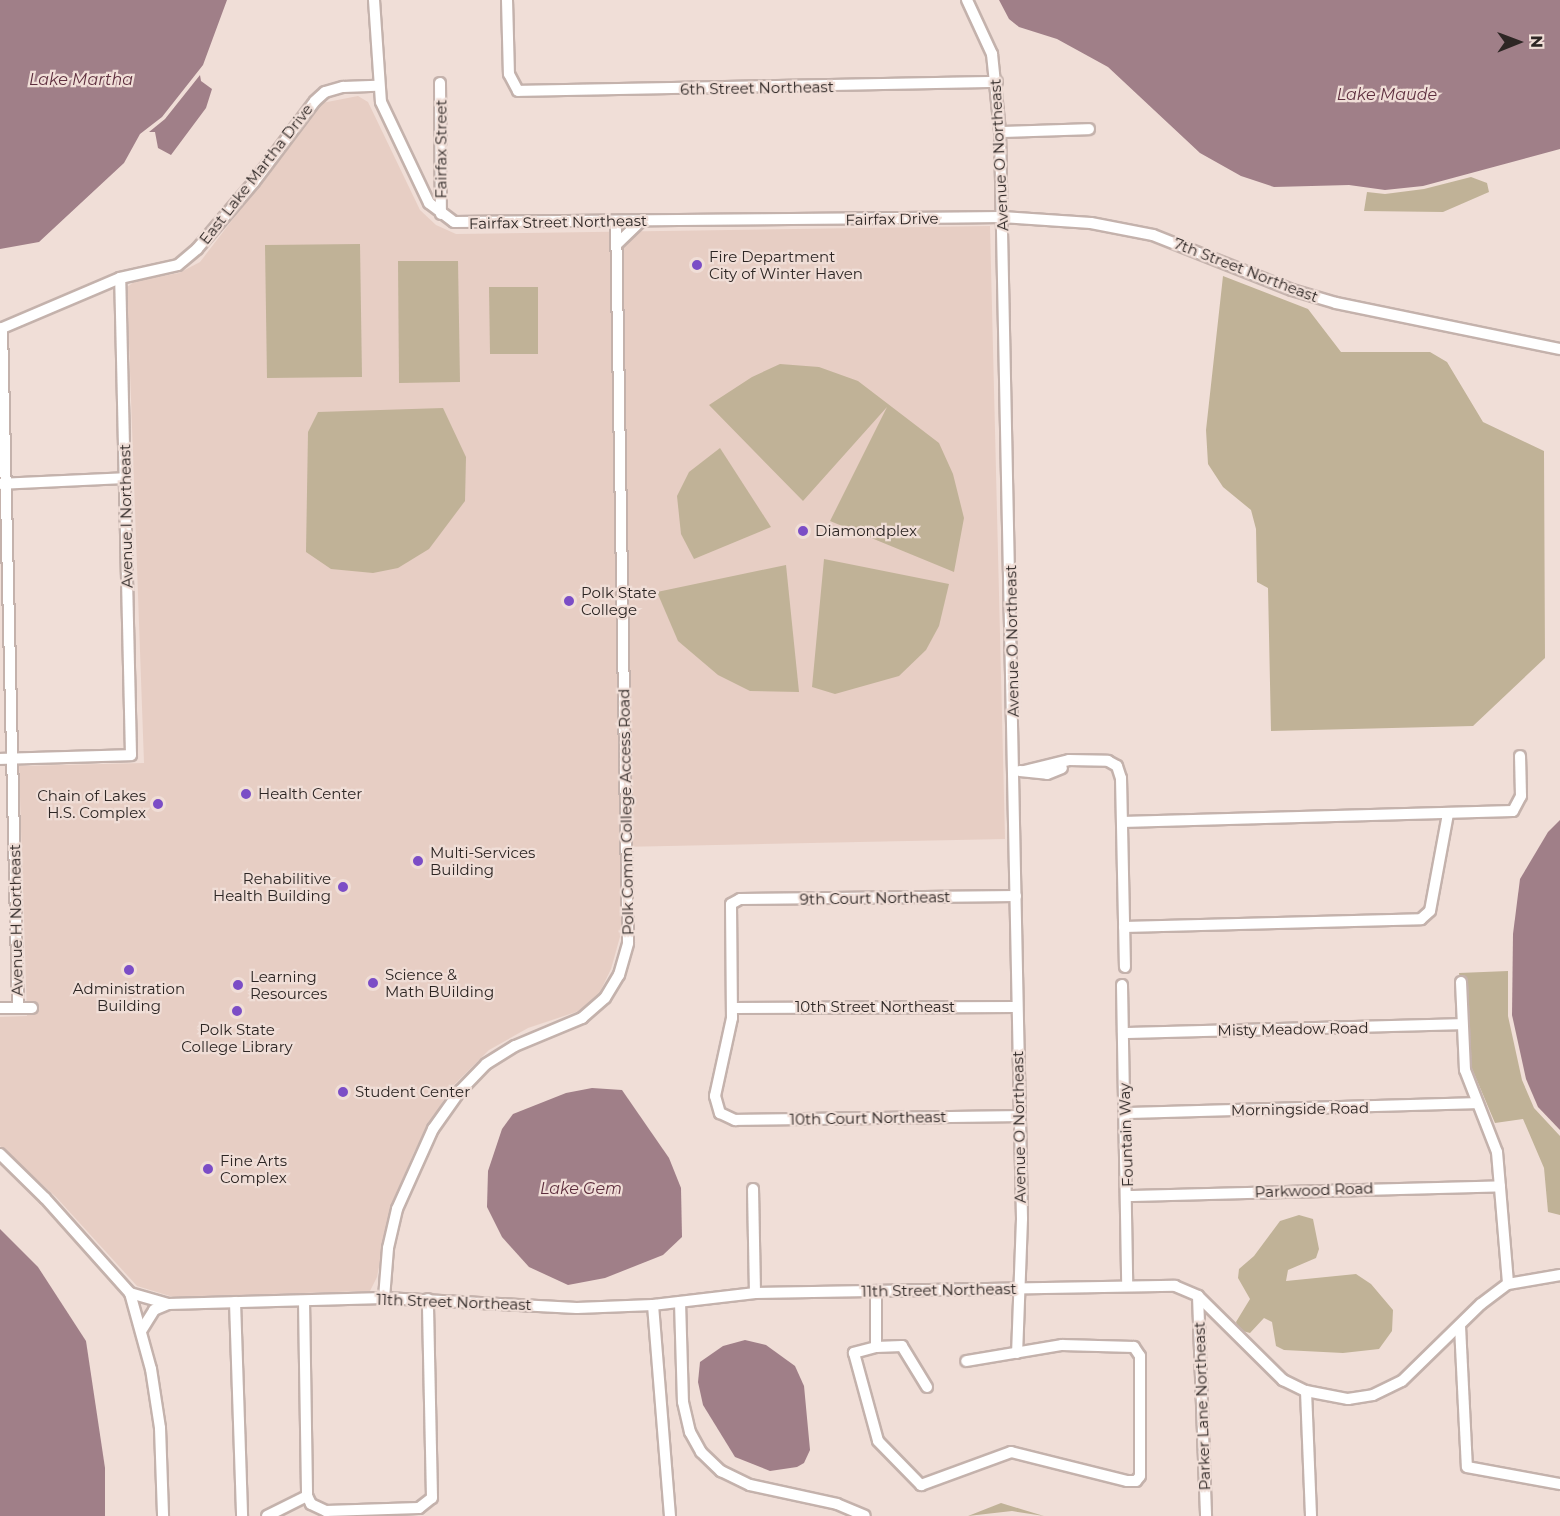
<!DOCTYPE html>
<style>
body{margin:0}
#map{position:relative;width:1560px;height:1516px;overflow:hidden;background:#f0ded7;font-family:Montserrat,sans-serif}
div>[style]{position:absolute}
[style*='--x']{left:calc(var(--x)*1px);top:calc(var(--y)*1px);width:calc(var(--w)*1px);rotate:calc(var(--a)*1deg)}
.built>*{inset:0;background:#e7cec4}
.green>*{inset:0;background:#c0b297}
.water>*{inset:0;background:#a07f88}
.roads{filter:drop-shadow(2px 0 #c4b2ac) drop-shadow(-2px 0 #c4b2ac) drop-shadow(0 2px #c4b2ac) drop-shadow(0 -2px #c4b2ac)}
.minor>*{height:10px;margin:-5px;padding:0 5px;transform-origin:5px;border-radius:5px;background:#fff}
.dots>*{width:16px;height:16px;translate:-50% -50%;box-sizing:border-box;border:3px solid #f0ded7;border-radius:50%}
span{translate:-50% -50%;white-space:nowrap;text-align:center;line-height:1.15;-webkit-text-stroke:4.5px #f0ded7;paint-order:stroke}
.street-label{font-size:15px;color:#2d2624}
.poi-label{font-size:15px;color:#2d2624}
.left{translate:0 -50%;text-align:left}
.right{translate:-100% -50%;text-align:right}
.water-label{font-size:16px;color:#5e2e3e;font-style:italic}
.north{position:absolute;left:1488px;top:12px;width:60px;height:60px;-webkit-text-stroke:4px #f0ded7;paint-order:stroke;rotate:89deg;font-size:16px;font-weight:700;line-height:24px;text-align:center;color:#2d2624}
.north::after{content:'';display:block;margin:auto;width:21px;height:27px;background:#2d2624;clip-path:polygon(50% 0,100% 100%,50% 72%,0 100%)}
</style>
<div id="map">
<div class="built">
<i style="clip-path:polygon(358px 96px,368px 102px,420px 210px,436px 225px,456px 234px,990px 226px,1005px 839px,620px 847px,623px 926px,611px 969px,599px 994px,579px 1011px,528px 1028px,489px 1050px,450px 1089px,414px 1152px,391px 1207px,377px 1277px,370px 1291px,173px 1297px,137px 1286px,56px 1197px,0 1146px,0 1017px,27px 1016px,19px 766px,144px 763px,127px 287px,135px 281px,179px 273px,200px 262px,322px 103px)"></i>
</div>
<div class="green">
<i style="clip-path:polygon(1471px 177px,1487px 183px,1489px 192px,1443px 212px,1364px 211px,1367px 192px,1385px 194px,1424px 189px)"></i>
<i style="clip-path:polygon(360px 244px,362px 377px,267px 378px,265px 245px)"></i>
<i style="clip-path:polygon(398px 261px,458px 261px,460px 382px,399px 383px)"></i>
<i style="clip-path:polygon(1223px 276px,1308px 309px,1341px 352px,1430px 352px,1447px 362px,1483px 422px,1544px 451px,1545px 658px,1473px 726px,1271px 731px,1268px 588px,1257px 582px,1256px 529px,1251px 510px,1223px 487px,1208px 464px,1206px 430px)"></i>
<i style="clip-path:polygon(489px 287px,538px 287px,538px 354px,490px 354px)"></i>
<i style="clip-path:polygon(780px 364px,819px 367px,858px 381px,939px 443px,953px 474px,964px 518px,954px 572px,830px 521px,887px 407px,803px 501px,709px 405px,752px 377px)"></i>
<i style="clip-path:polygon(443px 408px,466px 457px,465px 501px,429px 549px,398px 568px,373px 573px,331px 569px,306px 552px,308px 432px,318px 412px)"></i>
<i style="clip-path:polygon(720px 448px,771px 527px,694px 559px,681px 534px,677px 496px,689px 472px)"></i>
<i style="clip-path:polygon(824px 559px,949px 584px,939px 626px,926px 650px,899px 676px,835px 694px,812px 687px)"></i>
<i style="clip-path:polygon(786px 565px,799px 692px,750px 691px,718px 675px,678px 641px,657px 592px)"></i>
<i style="clip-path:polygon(1508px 971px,1508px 1016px,1522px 1080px,1534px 1108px,1560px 1136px,1560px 1215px,1548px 1212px,1544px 1168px,1523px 1119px,1495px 1123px,1470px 1064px,1459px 973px)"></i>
<i style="clip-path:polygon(1299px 1215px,1313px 1219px,1319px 1249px,1316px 1258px,1288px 1270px,1286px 1281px,1356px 1274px,1371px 1284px,1393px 1310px,1392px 1331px,1379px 1349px,1343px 1353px,1284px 1350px,1276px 1346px,1272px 1322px,1264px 1318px,1250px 1333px,1239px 1330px,1236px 1322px,1250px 1299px,1238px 1278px,1239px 1269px,1254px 1256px,1280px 1221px)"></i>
<i style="clip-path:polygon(1001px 1503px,1024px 1510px,1044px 1516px,1012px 1511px,968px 1516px)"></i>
</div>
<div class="water">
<i style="clip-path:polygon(0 0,227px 0,203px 65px,162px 117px,140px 134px,124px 163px,39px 242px,0 249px)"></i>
<i style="clip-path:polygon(999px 0,1560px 0,1560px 149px,1423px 186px,1385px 190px,1349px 185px,1274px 187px,1241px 176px,1200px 153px,1108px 67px,1057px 39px,1019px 27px,1009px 19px)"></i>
<i style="clip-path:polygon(200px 75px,201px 81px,212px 89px,206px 108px,171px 155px,158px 148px,155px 132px,149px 132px,165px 119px)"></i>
<i style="clip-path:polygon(1560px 820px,1560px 1130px,1538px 1107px,1526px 1079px,1512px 1015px,1513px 934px,1520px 879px,1548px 832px)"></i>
<i style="clip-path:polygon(592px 1088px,622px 1090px,669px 1158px,681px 1188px,682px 1237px,663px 1255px,605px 1278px,568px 1285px,529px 1267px,502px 1237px,487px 1207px,488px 1171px,502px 1129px,513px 1114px,566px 1093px)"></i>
<i style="clip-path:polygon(0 1229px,38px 1267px,86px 1341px,105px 1468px,105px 1516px,0 1516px)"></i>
<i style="clip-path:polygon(745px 1340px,766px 1345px,795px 1366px,804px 1386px,810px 1450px,804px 1463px,797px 1467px,770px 1471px,735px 1457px,703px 1405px,698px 1382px,700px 1362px,723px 1346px)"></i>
</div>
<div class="roads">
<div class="minor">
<i style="--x:374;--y:0;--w:102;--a:86.1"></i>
<i style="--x:381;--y:102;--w:112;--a:64.6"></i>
<i style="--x:429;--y:203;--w:31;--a:37"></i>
<i style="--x:454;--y:222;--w:548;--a:-0.52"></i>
<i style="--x:1002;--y:217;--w:89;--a:3.9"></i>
<i style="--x:1091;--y:223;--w:63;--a:11"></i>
<i style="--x:1153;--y:235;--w:149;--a:21.6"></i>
<i style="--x:1292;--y:290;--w:46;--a:16.5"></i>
<i style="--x:1336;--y:303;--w:229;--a:11.6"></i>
<i style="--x:507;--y:0;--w:74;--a:88.5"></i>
<i style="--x:509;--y:74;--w:19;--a:62"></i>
<i style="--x:518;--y:91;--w:479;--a:-1.1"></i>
<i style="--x:967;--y:0;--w:60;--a:65.2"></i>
<i style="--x:992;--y:54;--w:78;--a:84.1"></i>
<i style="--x:1000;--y:132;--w:1087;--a:88.84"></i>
<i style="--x:1022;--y:1219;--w:134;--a:92.1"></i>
<i style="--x:440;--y:83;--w:131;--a:89.6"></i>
<i style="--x:1000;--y:132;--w:89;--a:-1.9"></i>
<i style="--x:616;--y:245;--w:35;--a:-44"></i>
<i style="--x:2;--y:328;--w:680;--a:88.65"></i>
<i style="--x:0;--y:329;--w:130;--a:-23"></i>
<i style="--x:120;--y:278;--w:59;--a:-12.6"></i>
<i style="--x:178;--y:265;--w:25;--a:-40"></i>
<i style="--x:197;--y:249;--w:88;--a:-49.6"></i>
<i style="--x:254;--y:182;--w:101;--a:-53"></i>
<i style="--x:315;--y:101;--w:13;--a:-42"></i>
<i style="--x:325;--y:92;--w:19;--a:-16"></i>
<i style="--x:343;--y:87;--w:34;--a:-2"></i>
<i style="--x:0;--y:484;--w:125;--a:-2.7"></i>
<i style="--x:0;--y:759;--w:131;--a:-1.7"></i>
<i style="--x:131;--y:755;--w:477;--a:-91.3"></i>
<i style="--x:1020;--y:771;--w:27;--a:6"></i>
<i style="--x:1047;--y:774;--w:16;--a:-22"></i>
<i style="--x:1024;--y:771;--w:46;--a:-13.7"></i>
<i style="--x:1069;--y:760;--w:39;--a:1"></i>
<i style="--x:1108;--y:761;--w:10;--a:29"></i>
<i style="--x:1117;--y:766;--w:13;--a:72"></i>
<i style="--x:1121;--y:778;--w:189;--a:88.8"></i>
<i style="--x:1122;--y:822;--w:391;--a:-1.6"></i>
<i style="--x:1513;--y:811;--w:17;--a:-62"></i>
<i style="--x:1521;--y:796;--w:40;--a:-91.4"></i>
<i style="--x:1016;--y:896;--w:276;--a:179.4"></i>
<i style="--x:740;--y:899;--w:10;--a:151"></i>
<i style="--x:731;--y:904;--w:114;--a:89.5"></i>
<i style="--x:732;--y:1018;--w:80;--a:102.3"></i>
<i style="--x:715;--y:1096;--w:18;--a:74"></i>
<i style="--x:720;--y:1113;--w:17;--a:25"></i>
<i style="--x:735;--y:1120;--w:284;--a:-0.8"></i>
<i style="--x:1124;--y:927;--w:297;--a:-1.5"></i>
<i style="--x:1421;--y:919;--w:12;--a:-42"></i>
<i style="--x:1430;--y:911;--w:99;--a:-79.5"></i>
<i style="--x:1461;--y:982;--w:88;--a:87.4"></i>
<i style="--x:1465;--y:1070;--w:88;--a:68.7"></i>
<i style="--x:1497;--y:1152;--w:132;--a:85.2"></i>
<i style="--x:1122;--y:985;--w:301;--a:89"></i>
<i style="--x:0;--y:1008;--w:32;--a:0"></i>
<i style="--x:732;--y:1008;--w:285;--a:-0.2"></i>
<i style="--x:1123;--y:1033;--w:339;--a:-1.5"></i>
<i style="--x:1125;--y:1113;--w:351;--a:-1.6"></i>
<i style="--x:0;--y:1154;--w:63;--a:44.4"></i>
<i style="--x:45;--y:1198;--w:127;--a:48.2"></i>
<i style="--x:130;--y:1293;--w:79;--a:74.6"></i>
<i style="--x:151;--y:1369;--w:60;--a:81.3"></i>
<i style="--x:160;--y:1428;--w:88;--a:88"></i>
<i style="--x:753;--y:1189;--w:104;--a:88.9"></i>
<i style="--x:1128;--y:1196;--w:372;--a:-1.5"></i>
<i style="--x:876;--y:1291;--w:56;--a:90"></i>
<i style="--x:130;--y:1293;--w:40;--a:16"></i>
<i style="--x:168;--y:1304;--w:216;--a:-1.6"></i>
<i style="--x:384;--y:1298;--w:193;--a:3"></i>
<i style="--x:577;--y:1308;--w:76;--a:-2.3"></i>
<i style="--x:653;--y:1305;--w:103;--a:-6.7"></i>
<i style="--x:755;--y:1293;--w:420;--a:-1"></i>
<i style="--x:1175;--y:1286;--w:25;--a:23"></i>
<i style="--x:1198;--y:1296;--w:120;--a:44.7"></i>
<i style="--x:1283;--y:1380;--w:25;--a:26"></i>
<i style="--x:1306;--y:1391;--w:43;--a:10.8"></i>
<i style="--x:1348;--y:1399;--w:25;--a:-9"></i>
<i style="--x:1373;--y:1395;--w:32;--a:-26"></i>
<i style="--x:1402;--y:1381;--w:110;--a:-44.3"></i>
<i style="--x:1481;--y:1304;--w:34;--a:-37"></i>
<i style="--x:1508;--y:1284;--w:53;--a:-9.8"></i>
<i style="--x:1198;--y:1296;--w:220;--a:87.9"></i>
<i style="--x:384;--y:1298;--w:50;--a:-85.4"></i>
<i style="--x:388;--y:1248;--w:40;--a:-77"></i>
<i style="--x:397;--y:1209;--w:88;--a:-65.8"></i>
<i style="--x:433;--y:1129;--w:47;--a:-54.6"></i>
<i style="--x:460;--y:1091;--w:37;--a:-46"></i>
<i style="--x:486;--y:1064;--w:34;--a:-32"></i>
<i style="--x:515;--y:1046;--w:73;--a:-22.7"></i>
<i style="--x:582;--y:1018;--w:30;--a:-41"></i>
<i style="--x:605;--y:998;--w:27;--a:-59"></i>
<i style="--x:619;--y:975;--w:33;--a:-74"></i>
<i style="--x:628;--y:943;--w:722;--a:-90.95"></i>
<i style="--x:304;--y:1301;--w:195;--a:89.1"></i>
<i style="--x:307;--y:1496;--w:9;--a:63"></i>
<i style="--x:311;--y:1504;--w:17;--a:25"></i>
<i style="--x:326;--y:1511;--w:93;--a:-1.8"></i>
<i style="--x:419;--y:1508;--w:16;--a:-38"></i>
<i style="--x:432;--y:1498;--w:199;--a:-91.2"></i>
<i style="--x:235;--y:1302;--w:214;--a:88.1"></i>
<i style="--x:680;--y:1302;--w:100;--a:88.3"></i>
<i style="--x:683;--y:1402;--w:31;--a:77"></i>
<i style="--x:690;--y:1432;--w:23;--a:61"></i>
<i style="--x:701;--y:1452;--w:28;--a:44"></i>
<i style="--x:721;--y:1471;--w:32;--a:26"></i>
<i style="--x:750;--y:1485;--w:89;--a:12.3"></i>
<i style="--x:837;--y:1504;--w:30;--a:23"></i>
<i style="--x:653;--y:1305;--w:212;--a:85.4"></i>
<i style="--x:1460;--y:1326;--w:141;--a:87.2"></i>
<i style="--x:1467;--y:1467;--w:95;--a:10.4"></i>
<i style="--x:141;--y:1331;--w:25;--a:-58"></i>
<i style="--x:154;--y:1310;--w:15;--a:-23"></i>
<i style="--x:927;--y:1387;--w:48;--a:-121.4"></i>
<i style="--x:902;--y:1346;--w:26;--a:178"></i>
<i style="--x:876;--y:1347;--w:23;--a:165"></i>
<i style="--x:854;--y:1353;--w:91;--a:74.7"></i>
<i style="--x:878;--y:1441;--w:62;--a:45.7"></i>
<i style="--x:921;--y:1485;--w:96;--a:-20.1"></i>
<i style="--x:1011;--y:1452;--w:120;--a:14"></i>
<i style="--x:1127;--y:1481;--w:9;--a:0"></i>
<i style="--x:1136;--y:1481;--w:6;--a:-51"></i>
<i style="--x:1140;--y:1476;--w:120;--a:-90"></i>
<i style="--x:1140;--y:1356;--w:11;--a:-124"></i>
<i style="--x:1134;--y:1347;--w:72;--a:-178.4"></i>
<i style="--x:1062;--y:1345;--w:97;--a:170.5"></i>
<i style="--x:1306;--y:1391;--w:125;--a:87.7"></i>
<i style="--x:267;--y:1516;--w:45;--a:-26.6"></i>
</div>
</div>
<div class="dots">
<i style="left:697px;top:265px;background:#7b4dc6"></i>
<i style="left:803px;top:531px;background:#7b4dc6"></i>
<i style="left:569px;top:601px;background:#7b4dc6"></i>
<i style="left:246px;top:794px;background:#7b4dc6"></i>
<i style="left:158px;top:804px;background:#7b4dc6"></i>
<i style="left:418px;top:861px;background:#7b4dc6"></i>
<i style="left:343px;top:887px;background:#7b4dc6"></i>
<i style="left:129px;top:970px;background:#7b4dc6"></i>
<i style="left:373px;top:983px;background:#7b4dc6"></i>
<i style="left:238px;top:985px;background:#7b4dc6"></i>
<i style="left:237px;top:1011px;background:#7b4dc6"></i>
<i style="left:343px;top:1092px;background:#7b4dc6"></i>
<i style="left:208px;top:1169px;background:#7b4dc6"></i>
</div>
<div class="street-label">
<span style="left:757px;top:88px;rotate:-1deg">6th Street Northeast</span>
<span style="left:441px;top:149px;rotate:-90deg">Fairfax Street</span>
<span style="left:999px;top:155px;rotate:-93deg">Avenue O Northeast</span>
<span style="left:256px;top:174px;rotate:-52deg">East Lake Martha Drive</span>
<span style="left:892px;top:219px;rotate:-1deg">Fairfax Drive</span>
<span style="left:558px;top:222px;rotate:-1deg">Fairfax Street Northeast</span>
<span style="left:1246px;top:270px;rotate:21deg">7th Street Northeast</span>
<span style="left:126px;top:516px;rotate:-91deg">Avenue I Northeast</span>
<span style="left:1012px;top:641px;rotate:-91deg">Avenue O Northeast</span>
<span style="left:626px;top:812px;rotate:-91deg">Polk Comm College Access Road</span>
<span style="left:875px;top:898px;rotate:-1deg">9th Court Northeast</span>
<span style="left:16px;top:920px;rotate:-91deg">Avenue H Northeast</span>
<span style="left:875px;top:1007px">10th Street Northeast</span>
<span style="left:1293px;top:1029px;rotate:-1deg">Misty Meadow Road</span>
<span style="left:1300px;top:1109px;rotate:-1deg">Morningside Road</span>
<span style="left:868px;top:1118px;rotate:-1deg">10th Court Northeast</span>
<span style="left:1019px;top:1127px;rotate:-91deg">Avenue O Northeast</span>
<span style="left:1126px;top:1135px;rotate:-92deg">Fountain Way</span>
<span style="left:1314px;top:1190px;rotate:-2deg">Parkwood Road</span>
<span style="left:939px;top:1290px;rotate:-1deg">11th Street Northeast</span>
<span style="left:454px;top:1302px;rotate:2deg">11th Street Northeast</span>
<span style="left:1202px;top:1406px;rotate:-92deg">Parker Lane Northeast</span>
</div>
<div class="poi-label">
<span class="left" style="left:709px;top:265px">Fire Department<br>City of Winter Haven</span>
<span class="left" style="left:815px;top:531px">Diamondplex</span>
<span class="left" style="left:581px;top:601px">Polk State<br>College</span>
<span class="left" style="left:258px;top:794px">Health Center</span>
<span class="right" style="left:146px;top:804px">Chain of Lakes<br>H.S. Complex</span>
<span class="left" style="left:430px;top:861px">Multi-Services<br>Building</span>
<span class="right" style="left:331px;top:887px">Rehabilitive<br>Health Building</span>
<span class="left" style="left:385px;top:983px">Science &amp;<br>Math BUilding</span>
<span class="left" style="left:250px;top:985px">Learning<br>Resources</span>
<span style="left:129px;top:997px">Administration<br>Building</span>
<span style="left:237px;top:1038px">Polk State<br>College Library</span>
<span class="left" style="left:355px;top:1092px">Student Center</span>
<span class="left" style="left:220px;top:1169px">Fine Arts<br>Complex</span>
</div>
<div class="water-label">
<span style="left:81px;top:80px">Lake Martha</span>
<span style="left:1387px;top:95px">Lake Maude</span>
<span style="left:581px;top:1189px">Lake Gem</span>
</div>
<div class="north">N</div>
</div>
